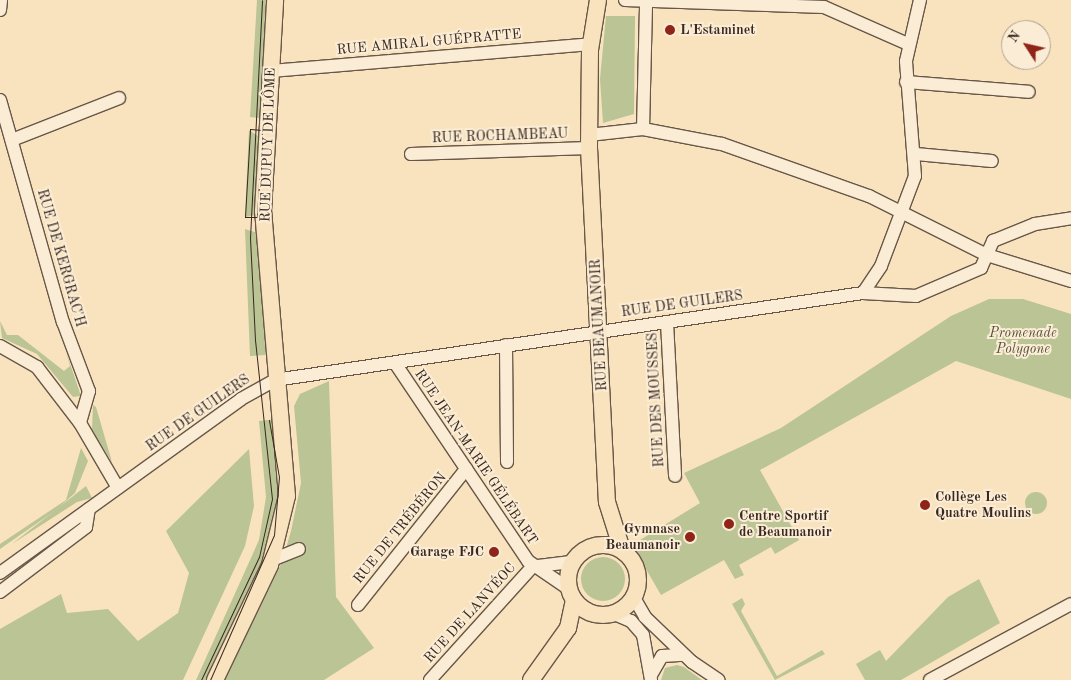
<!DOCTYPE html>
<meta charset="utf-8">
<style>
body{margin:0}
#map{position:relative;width:1071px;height:680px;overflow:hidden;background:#f9e3be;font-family:"Old Standard TT",serif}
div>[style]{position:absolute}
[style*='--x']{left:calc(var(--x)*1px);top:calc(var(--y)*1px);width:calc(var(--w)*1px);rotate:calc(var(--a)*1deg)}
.green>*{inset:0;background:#bac494}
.round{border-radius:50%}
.roads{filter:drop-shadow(1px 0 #685748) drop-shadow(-1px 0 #685748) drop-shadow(0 1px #685748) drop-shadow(0 -1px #685748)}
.minor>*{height:12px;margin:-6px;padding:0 6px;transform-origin:6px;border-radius:6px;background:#fbedd5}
.major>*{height:16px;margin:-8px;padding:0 8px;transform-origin:8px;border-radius:8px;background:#f9e3be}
.major>.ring{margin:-8px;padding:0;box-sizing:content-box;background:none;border:16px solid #f9e3be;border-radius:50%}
.tram>*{height:1px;margin:-0.5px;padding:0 0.5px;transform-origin:0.5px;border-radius:0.5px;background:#382820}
.dots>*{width:14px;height:14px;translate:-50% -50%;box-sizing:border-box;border:2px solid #fbedd5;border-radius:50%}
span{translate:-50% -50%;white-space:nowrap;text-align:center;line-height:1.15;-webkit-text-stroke:4px #fbedd5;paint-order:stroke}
.poi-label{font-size:14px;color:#382820;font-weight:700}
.left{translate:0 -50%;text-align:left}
.right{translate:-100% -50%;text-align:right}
.street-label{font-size:14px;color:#382820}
.park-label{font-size:14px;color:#584f3d;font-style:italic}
.north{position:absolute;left:1001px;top:20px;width:50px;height:50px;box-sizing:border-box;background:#fbedd5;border:1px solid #ad9e8d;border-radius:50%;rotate:305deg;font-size:14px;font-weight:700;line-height:20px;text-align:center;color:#382820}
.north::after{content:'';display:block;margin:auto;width:18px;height:22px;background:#8f2418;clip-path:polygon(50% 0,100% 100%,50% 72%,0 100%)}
</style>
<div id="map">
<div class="green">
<i style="clip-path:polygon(257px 0,271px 0,259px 118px,250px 117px)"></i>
<i style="clip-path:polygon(606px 16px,635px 16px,634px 114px,603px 123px,600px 79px)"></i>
<i style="clip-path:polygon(249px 130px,261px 138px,256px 215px,245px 217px)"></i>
<i style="clip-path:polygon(245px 229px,258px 233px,266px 355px,250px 356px)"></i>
<i style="clip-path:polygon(989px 299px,1023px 299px,1071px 314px,1071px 399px,956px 361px,760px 470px,799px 540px,775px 554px,771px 547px,739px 565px,744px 575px,735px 579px,724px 560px,661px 595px,632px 545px,700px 503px,684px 473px,781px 428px,951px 316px)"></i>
<i style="clip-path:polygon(0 321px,7px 335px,18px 335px,64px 371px,70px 366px,66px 352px,81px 396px,73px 397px,37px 354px,2px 338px)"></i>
<i style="clip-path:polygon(329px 381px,336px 597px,374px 648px,324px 680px,225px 680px,282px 562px,291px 531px,301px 483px,294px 406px,300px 394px)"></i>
<i style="clip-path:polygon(93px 405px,96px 407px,112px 462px,92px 430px)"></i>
<i style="clip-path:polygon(277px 419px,279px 527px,211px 680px,196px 680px,259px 540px,266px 497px,259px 421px)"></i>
<i style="clip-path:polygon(81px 448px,88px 461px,75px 493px,56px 510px,0 549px,0 544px,66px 500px)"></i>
<i style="clip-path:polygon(249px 449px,254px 506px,245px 546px,183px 680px,0 680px,0 629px,61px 594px,67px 613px,108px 609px,138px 641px,178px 613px,189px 573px,166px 531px)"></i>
<i style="clip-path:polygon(86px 486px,92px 498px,77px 502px,12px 544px)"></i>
<i class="round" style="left:1025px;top:492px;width:22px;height:22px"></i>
<i class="round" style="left:581px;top:557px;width:44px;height:44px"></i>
<i style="clip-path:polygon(979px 579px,1000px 623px,901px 680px,865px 680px,856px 664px,880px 650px,886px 661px,948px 597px)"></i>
<i style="clip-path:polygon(742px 598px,745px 604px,741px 611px,777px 676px,822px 650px,825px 654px,775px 680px,732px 604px)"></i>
<i style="clip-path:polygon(677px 665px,684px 667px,702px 680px,661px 680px,665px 668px)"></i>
</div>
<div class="roads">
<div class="minor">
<i style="--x:625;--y:0;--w:199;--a:2"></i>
<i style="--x:824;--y:7;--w:92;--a:23.8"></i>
<i style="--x:0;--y:10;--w:10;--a:-84"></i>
<i style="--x:271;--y:71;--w:321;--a:-4.8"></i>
<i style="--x:906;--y:82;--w:123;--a:4.6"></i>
<i style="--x:0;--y:100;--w:231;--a:74.2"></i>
<i style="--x:63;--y:322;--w:74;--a:69.4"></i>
<i style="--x:89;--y:391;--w:33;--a:106"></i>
<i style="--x:643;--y:129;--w:126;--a:-88.6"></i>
<i style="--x:589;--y:135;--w:54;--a:-6.3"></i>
<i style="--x:643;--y:129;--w:80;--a:10.8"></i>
<i style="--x:722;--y:144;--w:156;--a:19.5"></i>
<i style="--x:869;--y:196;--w:132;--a:26.6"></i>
<i style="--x:987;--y:255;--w:88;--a:17.2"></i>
<i style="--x:12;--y:140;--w:115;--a:-21.4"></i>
<i style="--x:411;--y:154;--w:178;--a:-1.9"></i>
<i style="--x:916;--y:154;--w:76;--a:5.3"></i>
<i style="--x:863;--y:293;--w:53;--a:3.2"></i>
<i style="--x:916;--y:296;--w:71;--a:-23.3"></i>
<i style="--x:981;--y:268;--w:30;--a:-66"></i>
<i style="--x:993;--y:241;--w:45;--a:-22"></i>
<i style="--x:1035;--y:224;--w:36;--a:-9"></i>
<i style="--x:667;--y:322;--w:154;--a:87"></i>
<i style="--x:506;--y:345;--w:117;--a:89.5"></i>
<i style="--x:0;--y:346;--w:43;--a:29.6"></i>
<i style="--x:37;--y:367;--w:71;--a:52.5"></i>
<i style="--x:80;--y:423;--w:75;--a:59.7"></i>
<i style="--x:395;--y:363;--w:239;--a:56.1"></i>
<i style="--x:528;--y:561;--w:50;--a:34.3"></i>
<i style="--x:272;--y:560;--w:29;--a:-22"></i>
<i style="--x:538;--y:566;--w:35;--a:-7"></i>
<i style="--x:0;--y:573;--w:297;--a:-35.8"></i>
<i style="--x:241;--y:399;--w:39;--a:-29"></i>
<i style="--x:275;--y:380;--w:594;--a:-8.42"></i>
<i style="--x:863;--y:293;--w:32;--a:-56"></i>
<i style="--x:881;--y:266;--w:96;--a:-69.3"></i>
<i style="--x:915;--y:176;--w:115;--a:-94.5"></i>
<i style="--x:906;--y:61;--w:63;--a:-77.1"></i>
<i style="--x:0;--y:592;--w:108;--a:-37.1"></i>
<i style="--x:86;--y:527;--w:18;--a:-81"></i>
<i style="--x:633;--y:596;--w:24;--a:60"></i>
<i style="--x:645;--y:617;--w:65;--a:43.8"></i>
<i style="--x:692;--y:662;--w:32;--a:34"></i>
<i style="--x:358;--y:605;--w:174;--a:-51.5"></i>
<i style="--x:612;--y:613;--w:21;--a:23"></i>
<i style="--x:631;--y:621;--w:18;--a:49"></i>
<i style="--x:643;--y:635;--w:46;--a:79.9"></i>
<i style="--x:651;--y:675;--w:22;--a:-60"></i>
<i style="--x:662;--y:656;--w:22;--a:-3"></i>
<i style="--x:430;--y:680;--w:154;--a:-47.9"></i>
<i style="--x:930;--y:680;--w:160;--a:-28.3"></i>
</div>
<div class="major">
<i style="--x:598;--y:0;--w:51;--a:99.1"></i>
<i style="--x:590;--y:50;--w:98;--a:90.6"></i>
<i style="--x:589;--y:148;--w:354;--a:87.1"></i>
<i style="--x:607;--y:502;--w:50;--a:72.6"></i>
<i class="ring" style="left:568px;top:545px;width:54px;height:54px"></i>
<i style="--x:215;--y:680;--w:127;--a:-64.4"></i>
<i style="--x:270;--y:565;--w:71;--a:-76.2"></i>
<i style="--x:287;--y:496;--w:286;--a:-94.8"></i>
<i style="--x:263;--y:211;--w:211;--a:-86.7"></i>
<i style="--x:531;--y:680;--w:64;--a:-54.6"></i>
<i style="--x:568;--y:628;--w:29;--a:-78"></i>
</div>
</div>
<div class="tram">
<i style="--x:250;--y:129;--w:12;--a:5"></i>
<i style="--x:262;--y:130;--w:87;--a:93.3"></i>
<i style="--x:257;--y:217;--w:12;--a:180"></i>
<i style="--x:245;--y:217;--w:88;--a:-86.7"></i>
<i style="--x:201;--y:680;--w:136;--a:-64.8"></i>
<i style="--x:259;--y:557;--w:59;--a:-77.4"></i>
<i style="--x:272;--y:499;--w:160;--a:-96.1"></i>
<i style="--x:255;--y:340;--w:102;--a:-92.8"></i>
<i style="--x:250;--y:238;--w:238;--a:-87.1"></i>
<i style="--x:210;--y:680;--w:158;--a:-66.2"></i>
<i style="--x:274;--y:535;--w:58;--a:-85.1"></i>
<i style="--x:279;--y:477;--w:58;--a:-100"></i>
</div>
<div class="dots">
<i style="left:670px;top:30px;background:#8f2418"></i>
<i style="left:925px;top:505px;background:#8f2418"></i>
<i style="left:729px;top:524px;background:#8f2418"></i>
<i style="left:690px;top:537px;background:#8f2418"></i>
<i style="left:494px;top:552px;background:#8f2418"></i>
</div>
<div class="poi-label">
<span class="left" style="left:680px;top:30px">L'Estaminet</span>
<span class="left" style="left:935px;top:505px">Collège Les<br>Quatre Moulins</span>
<span class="left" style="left:739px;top:524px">Centre Sportif<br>de Beaumanoir</span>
<span class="right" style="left:680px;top:537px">Gymnase<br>Beaumanoir</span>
<span class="right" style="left:484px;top:552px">Garage FJC</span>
</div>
<div class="street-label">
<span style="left:429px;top:42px;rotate:-5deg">RUE AMIRAL GUÉPRATTE</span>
<span style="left:500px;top:136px;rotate:-2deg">RUE ROCHAMBEAU</span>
<span style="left:268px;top:145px;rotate:-88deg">RUE DUPUY DE LÔME</span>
<span style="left:61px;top:258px;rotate:74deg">RUE DE KERGRAC'H</span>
<span style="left:682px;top:304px;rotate:-8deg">RUE DE GUILERS</span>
<span style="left:599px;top:325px;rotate:-93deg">RUE BEAUMANOIR</span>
<span style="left:656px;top:400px;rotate:-93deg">RUE DES MOUSSES</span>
<span style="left:198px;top:413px;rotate:-35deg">RUE DE GUILERS</span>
<span style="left:476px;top:457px;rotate:56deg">RUE JEAN-MARIE GÉLÉBART</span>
<span style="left:400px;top:528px;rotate:-51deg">RUE DE TRÉBÉRON</span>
<span style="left:470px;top:613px;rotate:-48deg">RUE DE LANVÉOC</span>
</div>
<div class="park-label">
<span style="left:1023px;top:341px">Promenade<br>Polygone</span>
</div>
<div class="north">N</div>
</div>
